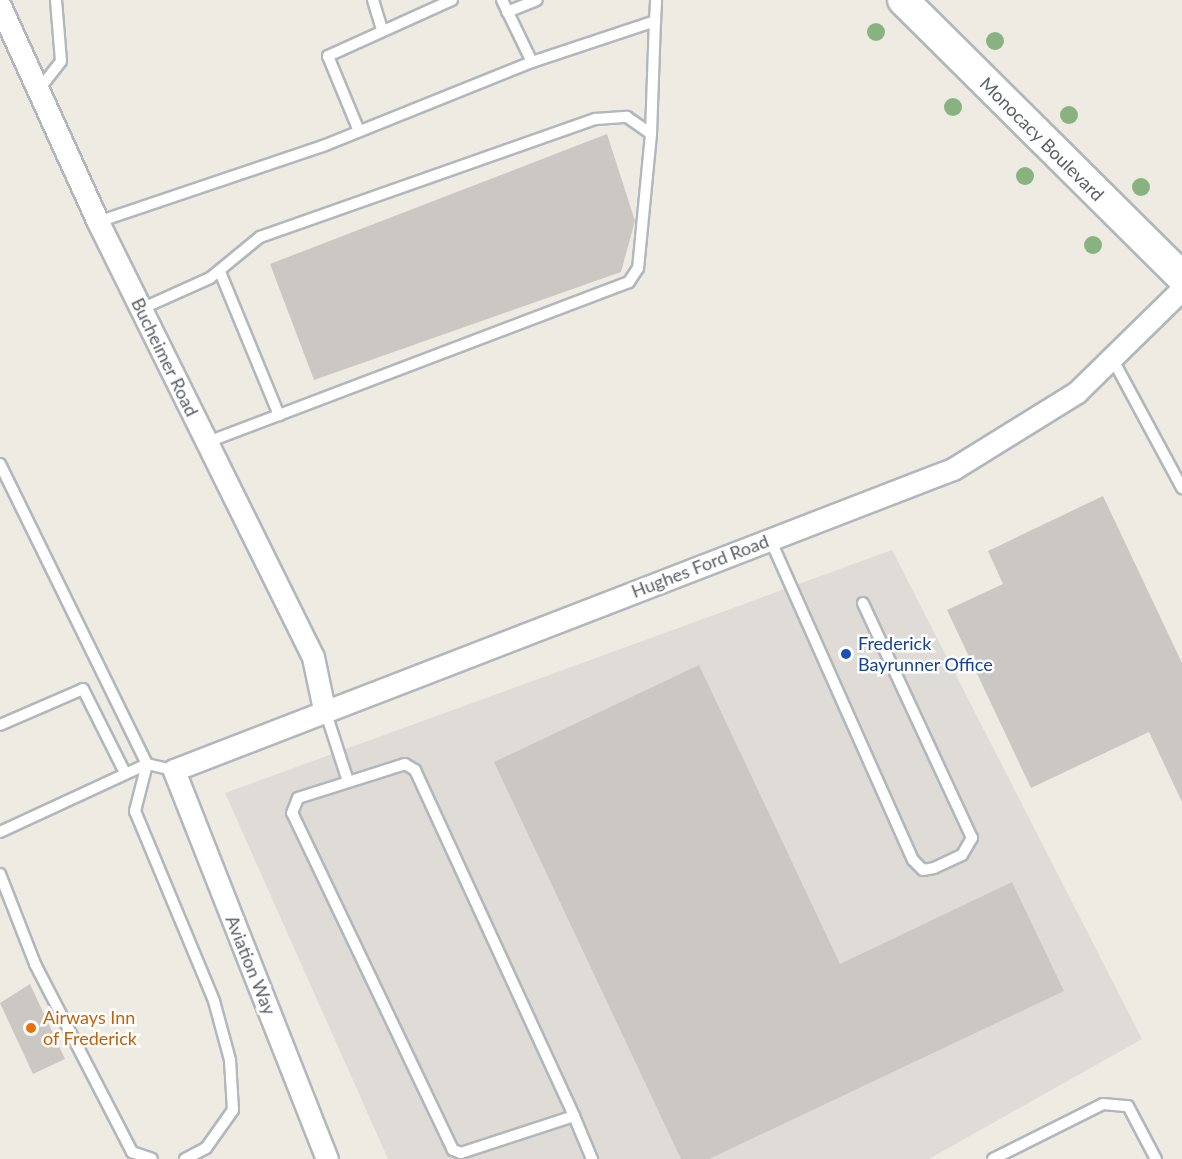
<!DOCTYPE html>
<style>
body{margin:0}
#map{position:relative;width:1182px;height:1159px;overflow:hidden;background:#eeebe3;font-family:Lato,sans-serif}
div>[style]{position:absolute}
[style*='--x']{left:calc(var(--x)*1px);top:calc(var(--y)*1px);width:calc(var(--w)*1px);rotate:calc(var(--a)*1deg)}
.industrial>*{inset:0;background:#dfdcd7}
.building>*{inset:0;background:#cbc7c2}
.roads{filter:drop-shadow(2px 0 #b3b7bb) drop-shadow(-2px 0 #b3b7bb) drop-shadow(0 2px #b3b7bb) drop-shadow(0 -2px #b3b7bb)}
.lane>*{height:10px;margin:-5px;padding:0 5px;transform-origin:5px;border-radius:5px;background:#fff}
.street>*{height:21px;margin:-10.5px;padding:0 10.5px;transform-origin:10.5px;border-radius:10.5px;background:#fff}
.secondary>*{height:30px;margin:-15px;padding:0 15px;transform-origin:15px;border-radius:15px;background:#fff}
.trees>*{width:18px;height:18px;margin:-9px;border-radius:50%;background:#88b381}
.dots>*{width:16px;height:16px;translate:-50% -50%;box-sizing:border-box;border:3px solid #fff;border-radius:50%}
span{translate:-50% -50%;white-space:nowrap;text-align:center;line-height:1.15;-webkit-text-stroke:5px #fff;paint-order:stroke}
.street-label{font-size:18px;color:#5b6064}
.transit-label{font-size:18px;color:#164399}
.left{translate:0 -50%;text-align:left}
.food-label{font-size:18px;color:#c56008}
</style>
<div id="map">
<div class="industrial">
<i style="clip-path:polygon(892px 550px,1142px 1039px,929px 1159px,388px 1159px,225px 793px)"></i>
</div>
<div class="building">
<i style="clip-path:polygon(607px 134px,635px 221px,621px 272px,314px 380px,270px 264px)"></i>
<i style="clip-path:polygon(1103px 496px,1182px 663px,1182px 802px,1149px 732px,1031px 788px,947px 610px,1003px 584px,988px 551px)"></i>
<i style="clip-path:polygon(699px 665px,840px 964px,1012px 882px,1064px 991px,709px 1159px,681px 1159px,494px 762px)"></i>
<i style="clip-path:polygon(30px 984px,65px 1059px,33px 1074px,0 1003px)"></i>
</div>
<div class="roads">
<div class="lane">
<i style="--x:373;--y:0;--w:30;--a:73"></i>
<i style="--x:502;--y:0;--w:69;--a:64.2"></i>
<i style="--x:507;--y:12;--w:32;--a:-22"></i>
<i style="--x:37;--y:92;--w:39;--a:-52"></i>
<i style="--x:61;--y:61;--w:61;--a:-94.7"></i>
<i style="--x:359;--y:131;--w:81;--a:-112.5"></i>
<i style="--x:328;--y:56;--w:136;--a:-24.3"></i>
<i style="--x:651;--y:134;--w:113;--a:-88"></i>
<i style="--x:98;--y:222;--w:237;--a:-18.7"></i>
<i style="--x:323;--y:146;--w:225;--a:-21.9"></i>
<i style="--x:532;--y:62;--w:130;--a:-18.4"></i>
<i style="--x:655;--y:21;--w:21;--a:-87"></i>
<i style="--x:220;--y:272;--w:155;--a:67.6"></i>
<i style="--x:141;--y:309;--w:76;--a:-24.2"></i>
<i style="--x:210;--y:278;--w:65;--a:-39.4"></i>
<i style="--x:260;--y:237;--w:356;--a:-19.4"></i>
<i style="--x:596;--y:119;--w:31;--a:-4"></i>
<i style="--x:627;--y:117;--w:29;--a:35"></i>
<i style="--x:651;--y:134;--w:135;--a:95.5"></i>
<i style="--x:638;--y:268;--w:17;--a:123"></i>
<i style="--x:629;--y:282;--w:451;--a:159.2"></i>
<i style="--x:1112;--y:358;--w:148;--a:61.7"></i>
<i style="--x:0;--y:464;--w:334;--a:63.9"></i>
<i style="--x:770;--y:539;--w:351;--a:66"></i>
<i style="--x:913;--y:860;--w:14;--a:45"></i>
<i style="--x:923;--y:870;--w:11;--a:-10"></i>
<i style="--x:934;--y:868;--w:31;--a:-25"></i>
<i style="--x:962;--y:855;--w:20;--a:-60"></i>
<i style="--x:972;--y:838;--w:259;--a:-114.9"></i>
<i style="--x:325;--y:710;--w:75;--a:72.1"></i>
<i style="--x:0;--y:725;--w:90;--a:-23.4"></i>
<i style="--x:83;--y:689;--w:94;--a:63.4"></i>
<i style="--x:147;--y:764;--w:49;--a:104.3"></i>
<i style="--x:135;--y:811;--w:206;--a:67.4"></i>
<i style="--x:214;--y:1001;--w:61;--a:74.8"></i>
<i style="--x:230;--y:1060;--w:50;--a:86.6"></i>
<i style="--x:233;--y:1110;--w:47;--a:125.4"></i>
<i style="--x:206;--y:1148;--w:24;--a:152"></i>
<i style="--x:0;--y:832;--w:162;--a:-24.8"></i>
<i style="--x:147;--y:764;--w:28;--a:13"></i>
<i style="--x:0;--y:874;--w:97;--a:68.7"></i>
<i style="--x:35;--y:964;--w:212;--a:62.7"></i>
<i style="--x:132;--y:1152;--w:21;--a:19"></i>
<i style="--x:574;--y:1116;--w:119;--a:161.9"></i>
<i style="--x:461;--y:1153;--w:9;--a:-159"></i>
<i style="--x:453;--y:1150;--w:373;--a:-115.5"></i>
<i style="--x:292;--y:813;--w:16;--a:-68"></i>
<i style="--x:298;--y:798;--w:112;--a:-17.6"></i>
<i style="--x:405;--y:764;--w:12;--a:31"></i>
<i style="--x:415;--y:770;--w:381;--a:65.3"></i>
<i style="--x:574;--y:1116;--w:47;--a:67.3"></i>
<i style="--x:993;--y:1159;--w:123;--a:-26.6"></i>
<i style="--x:1103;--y:1104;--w:25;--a:5"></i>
<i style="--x:1128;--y:1106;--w:60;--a:62.2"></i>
</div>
<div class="street">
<i style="--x:0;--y:6;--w:237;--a:65.6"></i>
<i style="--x:98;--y:222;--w:485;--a:63.7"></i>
<i style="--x:313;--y:657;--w:53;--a:78.1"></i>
<i style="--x:327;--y:1159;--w:418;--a:-111.5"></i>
<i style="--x:174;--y:770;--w:835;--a:-21.13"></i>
<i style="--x:953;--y:469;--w:146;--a:-31.8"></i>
<i style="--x:1077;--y:392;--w:147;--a:-44.4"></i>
</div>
<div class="secondary">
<i style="--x:903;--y:0;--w:393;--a:44.8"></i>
</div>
</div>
<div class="trees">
<i style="left:876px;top:32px"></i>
<i style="left:995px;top:41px"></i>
<i style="left:953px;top:107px"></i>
<i style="left:1069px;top:115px"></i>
<i style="left:1025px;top:176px"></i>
<i style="left:1141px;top:187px"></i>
<i style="left:1093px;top:245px"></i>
</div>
<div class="dots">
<i style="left:846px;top:654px;background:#1a4fb4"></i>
<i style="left:31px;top:1028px;background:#e8710a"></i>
</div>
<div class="street-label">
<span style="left:1042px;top:139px;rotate:45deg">Monocacy Boulevard</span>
<span style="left:165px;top:357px;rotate:64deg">Bucheimer Road</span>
<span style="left:700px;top:566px;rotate:-21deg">Hughes Ford Road</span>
<span style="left:251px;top:965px;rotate:68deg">Aviation Way</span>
</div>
<div class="transit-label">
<span class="left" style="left:858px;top:654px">Frederick<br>Bayrunner Office</span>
</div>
<div class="food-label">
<span class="left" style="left:43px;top:1028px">Airways Inn<br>of Frederick</span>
</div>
</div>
